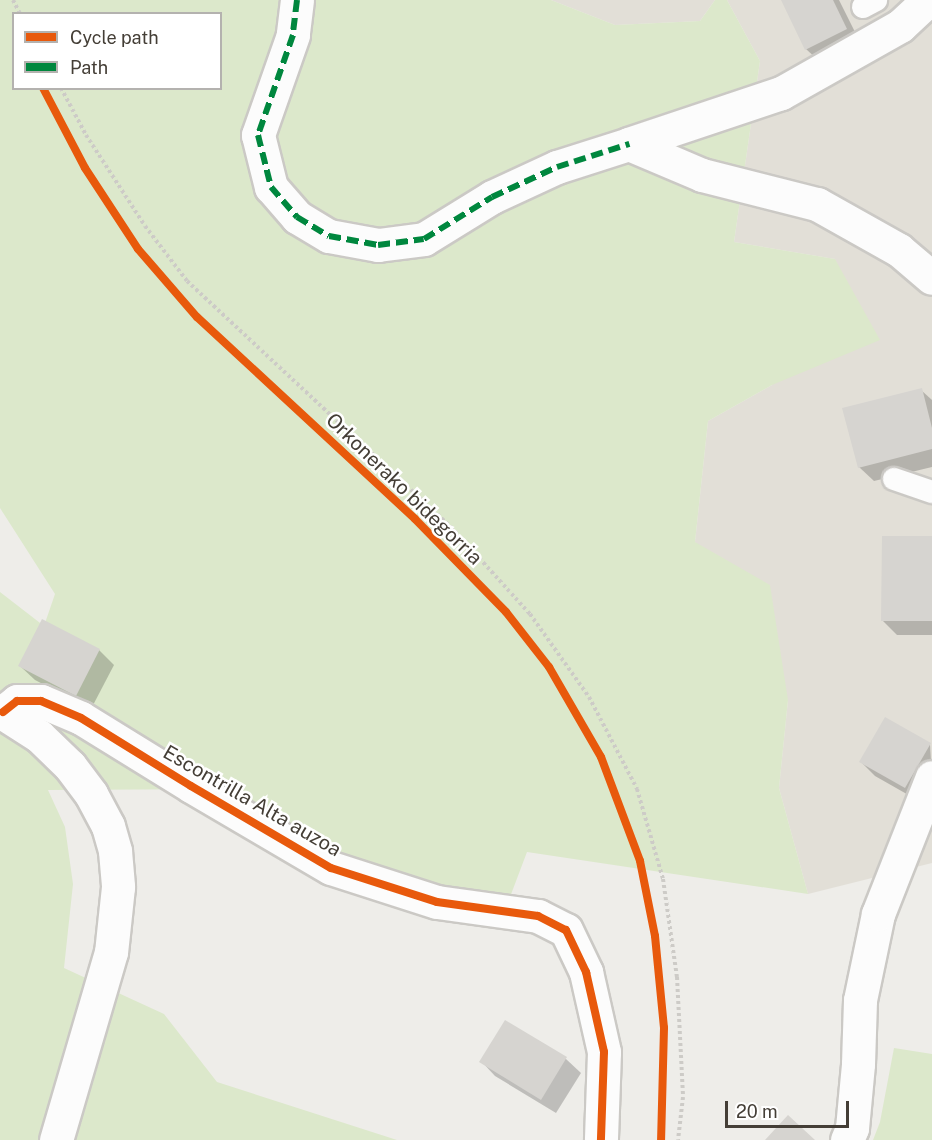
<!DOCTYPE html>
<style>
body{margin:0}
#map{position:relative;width:932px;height:1140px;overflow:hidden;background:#eeede9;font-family:"Public Sans",sans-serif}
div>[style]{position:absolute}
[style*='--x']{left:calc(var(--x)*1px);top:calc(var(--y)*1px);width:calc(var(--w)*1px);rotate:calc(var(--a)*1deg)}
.residential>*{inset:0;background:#e2dfd7}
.green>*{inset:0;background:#dce8cb}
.shadow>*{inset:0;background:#0003}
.building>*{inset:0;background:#d6d4d0}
.path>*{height:4px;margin-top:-2px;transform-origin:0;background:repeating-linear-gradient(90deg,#cdcbc7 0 3px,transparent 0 6px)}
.roads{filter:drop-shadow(2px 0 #cbc9c5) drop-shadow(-2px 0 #cbc9c5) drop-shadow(0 2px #cbc9c5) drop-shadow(0 -2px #cbc9c5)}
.service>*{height:22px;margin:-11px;padding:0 11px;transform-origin:11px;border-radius:11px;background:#fcfcfc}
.minor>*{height:33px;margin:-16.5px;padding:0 16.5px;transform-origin:16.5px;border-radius:16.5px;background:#fcfcfc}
.tertiary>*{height:33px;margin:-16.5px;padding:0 16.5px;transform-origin:16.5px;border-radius:16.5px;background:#fcfcfc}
.quiet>*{height:6px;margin-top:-3px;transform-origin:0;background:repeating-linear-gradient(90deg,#00873e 0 12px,transparent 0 18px)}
.cycleway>*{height:8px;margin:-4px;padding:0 4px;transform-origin:4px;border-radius:4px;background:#e8590c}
span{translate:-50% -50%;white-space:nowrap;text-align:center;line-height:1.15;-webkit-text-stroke:5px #fff;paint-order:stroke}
.street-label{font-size:20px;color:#443e36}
.legend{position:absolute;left:12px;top:12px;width:210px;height:78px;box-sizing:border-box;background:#fff;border:2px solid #b4b2af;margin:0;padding:8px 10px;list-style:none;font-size:18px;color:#443e36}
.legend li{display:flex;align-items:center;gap:12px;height:30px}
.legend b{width:30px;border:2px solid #b4b2af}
.scale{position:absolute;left:725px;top:1101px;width:124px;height:27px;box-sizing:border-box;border:3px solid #443e36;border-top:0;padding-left:8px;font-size:18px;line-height:21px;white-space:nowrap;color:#443e36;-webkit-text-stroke:4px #fff;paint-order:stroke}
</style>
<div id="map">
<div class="residential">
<i style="clip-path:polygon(551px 0,715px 0,700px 21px,615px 25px)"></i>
<i style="clip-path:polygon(727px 0,932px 0,932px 863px,808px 894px,779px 788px,788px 700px,695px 542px,708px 421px,772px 385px,835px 259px,734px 242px,760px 61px)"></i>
</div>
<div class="green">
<i style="clip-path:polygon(evenodd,0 0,551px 0,615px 25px,700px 21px,715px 0,727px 0,760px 61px,734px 242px,835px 259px,880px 340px,772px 385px,708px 421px,695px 542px,770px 585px,788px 700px,779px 788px,808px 894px,527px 852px,510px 897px,433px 887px,337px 856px,232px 789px,48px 790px,65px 827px,73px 884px,64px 968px,164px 1014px,217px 1082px,397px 1140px,0 1140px,0 592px,44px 626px,55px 594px,0 508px,0 0,14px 14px,220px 14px,220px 88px,14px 88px,14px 14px)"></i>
<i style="clip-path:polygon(894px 1048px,932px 1054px,932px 1140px,873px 1140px,880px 1122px)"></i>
</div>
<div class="shadow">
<i style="clip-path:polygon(782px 0,839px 0,861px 44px,821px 63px,806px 49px)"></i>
<i style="clip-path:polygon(921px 390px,932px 400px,932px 467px,874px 481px,859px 467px)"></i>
<i style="clip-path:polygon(932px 538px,932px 635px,897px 635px,883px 621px)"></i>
<i style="clip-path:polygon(99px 650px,114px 665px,91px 709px,35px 680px,20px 666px)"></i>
<i style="clip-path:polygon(930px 744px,932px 780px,919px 801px,875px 776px,861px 762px)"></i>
<i style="clip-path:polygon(505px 1022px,566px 1059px,581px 1073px,556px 1113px,495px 1076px,481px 1061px)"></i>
</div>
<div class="building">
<i style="clip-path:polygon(781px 0,833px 0,847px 29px,805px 50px)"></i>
<i style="clip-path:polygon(922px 388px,932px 428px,932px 449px,858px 468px,842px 408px)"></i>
<i style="clip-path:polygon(882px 536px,932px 536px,932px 621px,881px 621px)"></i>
<i style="clip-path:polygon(42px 619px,100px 649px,76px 696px,18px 666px)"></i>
<i style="clip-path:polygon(885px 717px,931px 743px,905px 788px,859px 762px)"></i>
<i style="clip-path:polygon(505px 1020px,567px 1057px,541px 1100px,479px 1062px)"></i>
<i style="clip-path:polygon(788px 1115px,815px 1140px,765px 1140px)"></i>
</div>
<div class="path">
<i style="--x:13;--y:0;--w:16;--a:63"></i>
<i style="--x:61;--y:88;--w:53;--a:62"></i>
<i style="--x:86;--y:135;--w:108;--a:57"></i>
<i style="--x:145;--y:226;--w:69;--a:52.6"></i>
<i style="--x:187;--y:281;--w:361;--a:43"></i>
<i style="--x:451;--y:527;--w:118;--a:47.8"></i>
<i style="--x:530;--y:614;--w:102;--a:54.6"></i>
<i style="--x:589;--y:697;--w:104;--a:62.4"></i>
<i style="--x:637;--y:789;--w:94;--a:73.9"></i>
<i style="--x:663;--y:879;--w:99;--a:81.9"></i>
<i style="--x:677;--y:977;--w:120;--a:87.1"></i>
<i style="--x:683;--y:1097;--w:43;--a:96.6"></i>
</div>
<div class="roads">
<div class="service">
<i style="--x:863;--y:7;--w:15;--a:-28"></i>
<i style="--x:894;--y:479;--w:40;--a:18.9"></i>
</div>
<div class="minor">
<i style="--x:297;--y:0;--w:35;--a:97"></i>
<i style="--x:293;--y:35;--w:106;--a:109.3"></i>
<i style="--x:258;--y:135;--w:54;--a:76"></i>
<i style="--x:271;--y:187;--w:40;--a:49"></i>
<i style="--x:297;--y:217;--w:37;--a:31"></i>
<i style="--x:329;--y:236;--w:50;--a:10.4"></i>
<i style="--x:378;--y:245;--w:46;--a:-7.4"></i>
<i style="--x:424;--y:239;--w:80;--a:-31.7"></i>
<i style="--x:492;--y:197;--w:72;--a:-24.8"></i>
<i style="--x:557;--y:167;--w:76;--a:-17.7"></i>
<i style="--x:928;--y:0;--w:38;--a:137"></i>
<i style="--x:900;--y:26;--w:137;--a:150.6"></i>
<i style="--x:781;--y:93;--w:160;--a:161.5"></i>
<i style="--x:629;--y:144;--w:79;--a:23"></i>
<i style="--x:702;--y:175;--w:119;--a:14.2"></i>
<i style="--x:817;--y:204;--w:94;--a:29.3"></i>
<i style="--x:899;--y:250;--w:43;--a:40.3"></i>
<i style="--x:3;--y:712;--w:18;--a:-38"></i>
<i style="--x:17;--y:701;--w:24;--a:0"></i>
<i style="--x:41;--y:701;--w:43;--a:23"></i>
<i style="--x:81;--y:718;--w:129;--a:31.7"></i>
<i style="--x:191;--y:786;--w:162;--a:30.4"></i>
<i style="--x:331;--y:868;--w:111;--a:17.8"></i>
<i style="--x:437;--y:902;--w:102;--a:7.9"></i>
<i style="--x:538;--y:916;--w:31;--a:27"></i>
<i style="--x:566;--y:930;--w:47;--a:64.5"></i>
<i style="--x:586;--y:972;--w:82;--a:77.3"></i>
<i style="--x:604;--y:1052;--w:88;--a:92"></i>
<i style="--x:847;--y:1140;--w:13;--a:-67"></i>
<i style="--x:852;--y:1128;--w:64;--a:-84.6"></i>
<i style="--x:858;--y:1064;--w:64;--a:-88.2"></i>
<i style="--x:860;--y:1000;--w:88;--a:-78.2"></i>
<i style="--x:878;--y:914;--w:147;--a:-68.5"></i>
</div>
<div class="tertiary">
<i style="--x:0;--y:711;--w:46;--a:32.7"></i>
<i style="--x:39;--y:736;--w:43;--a:44.1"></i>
<i style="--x:70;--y:766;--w:35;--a:53"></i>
<i style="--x:91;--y:794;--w:36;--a:62"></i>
<i style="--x:108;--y:826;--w:26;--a:74"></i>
<i style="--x:115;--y:851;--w:36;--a:85"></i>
<i style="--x:118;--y:887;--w:65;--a:96.1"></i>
<i style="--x:111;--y:952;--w:196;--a:106.3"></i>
</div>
</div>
<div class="quiet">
<i style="--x:297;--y:0;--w:35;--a:97"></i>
<i style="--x:293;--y:35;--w:106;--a:109.3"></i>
<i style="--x:258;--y:135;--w:54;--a:76"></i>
<i style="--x:271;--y:187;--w:40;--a:49"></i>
<i style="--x:297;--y:217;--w:37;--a:31"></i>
<i style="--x:329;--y:236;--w:50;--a:10.4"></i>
<i style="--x:378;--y:245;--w:46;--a:-7.4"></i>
<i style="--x:424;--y:239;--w:80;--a:-31.7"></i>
<i style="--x:492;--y:197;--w:72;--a:-24.8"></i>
<i style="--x:557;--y:167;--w:76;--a:-17.7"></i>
</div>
<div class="cycleway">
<i style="--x:43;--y:88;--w:90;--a:62.3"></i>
<i style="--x:85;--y:168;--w:97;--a:56.8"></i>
<i style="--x:138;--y:249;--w:90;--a:49.1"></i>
<i style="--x:197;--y:317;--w:297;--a:42.8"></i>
<i style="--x:415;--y:519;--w:130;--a:45.6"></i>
<i style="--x:506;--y:612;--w:70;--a:52"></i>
<i style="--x:549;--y:667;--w:104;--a:60"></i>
<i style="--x:601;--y:757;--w:111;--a:69.4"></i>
<i style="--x:640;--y:861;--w:76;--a:78.7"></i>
<i style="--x:655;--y:936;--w:92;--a:84.4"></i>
<i style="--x:664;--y:1028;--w:112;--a:91.5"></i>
<i style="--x:3;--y:712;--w:18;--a:-38"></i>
<i style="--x:17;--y:701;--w:24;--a:0"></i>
<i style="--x:41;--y:701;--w:43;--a:23"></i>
<i style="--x:81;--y:718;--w:129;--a:31.7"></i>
<i style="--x:191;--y:786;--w:162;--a:30.4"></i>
<i style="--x:331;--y:868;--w:111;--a:17.8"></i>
<i style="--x:437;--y:902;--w:102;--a:7.9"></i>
<i style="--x:538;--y:916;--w:31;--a:27"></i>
<i style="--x:566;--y:930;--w:47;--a:64.5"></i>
<i style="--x:586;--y:972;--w:82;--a:77.3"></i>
<i style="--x:604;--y:1052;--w:88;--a:92"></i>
</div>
<div class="street-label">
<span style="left:404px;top:489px;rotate:44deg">Orkonerako bidegorria</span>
<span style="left:252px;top:801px;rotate:30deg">Escontrilla Alta auzoa</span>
</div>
<ul class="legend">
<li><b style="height:8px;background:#e8590c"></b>Cycle path</li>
<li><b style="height:8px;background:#00873e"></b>Path</li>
</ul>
<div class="scale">20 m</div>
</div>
